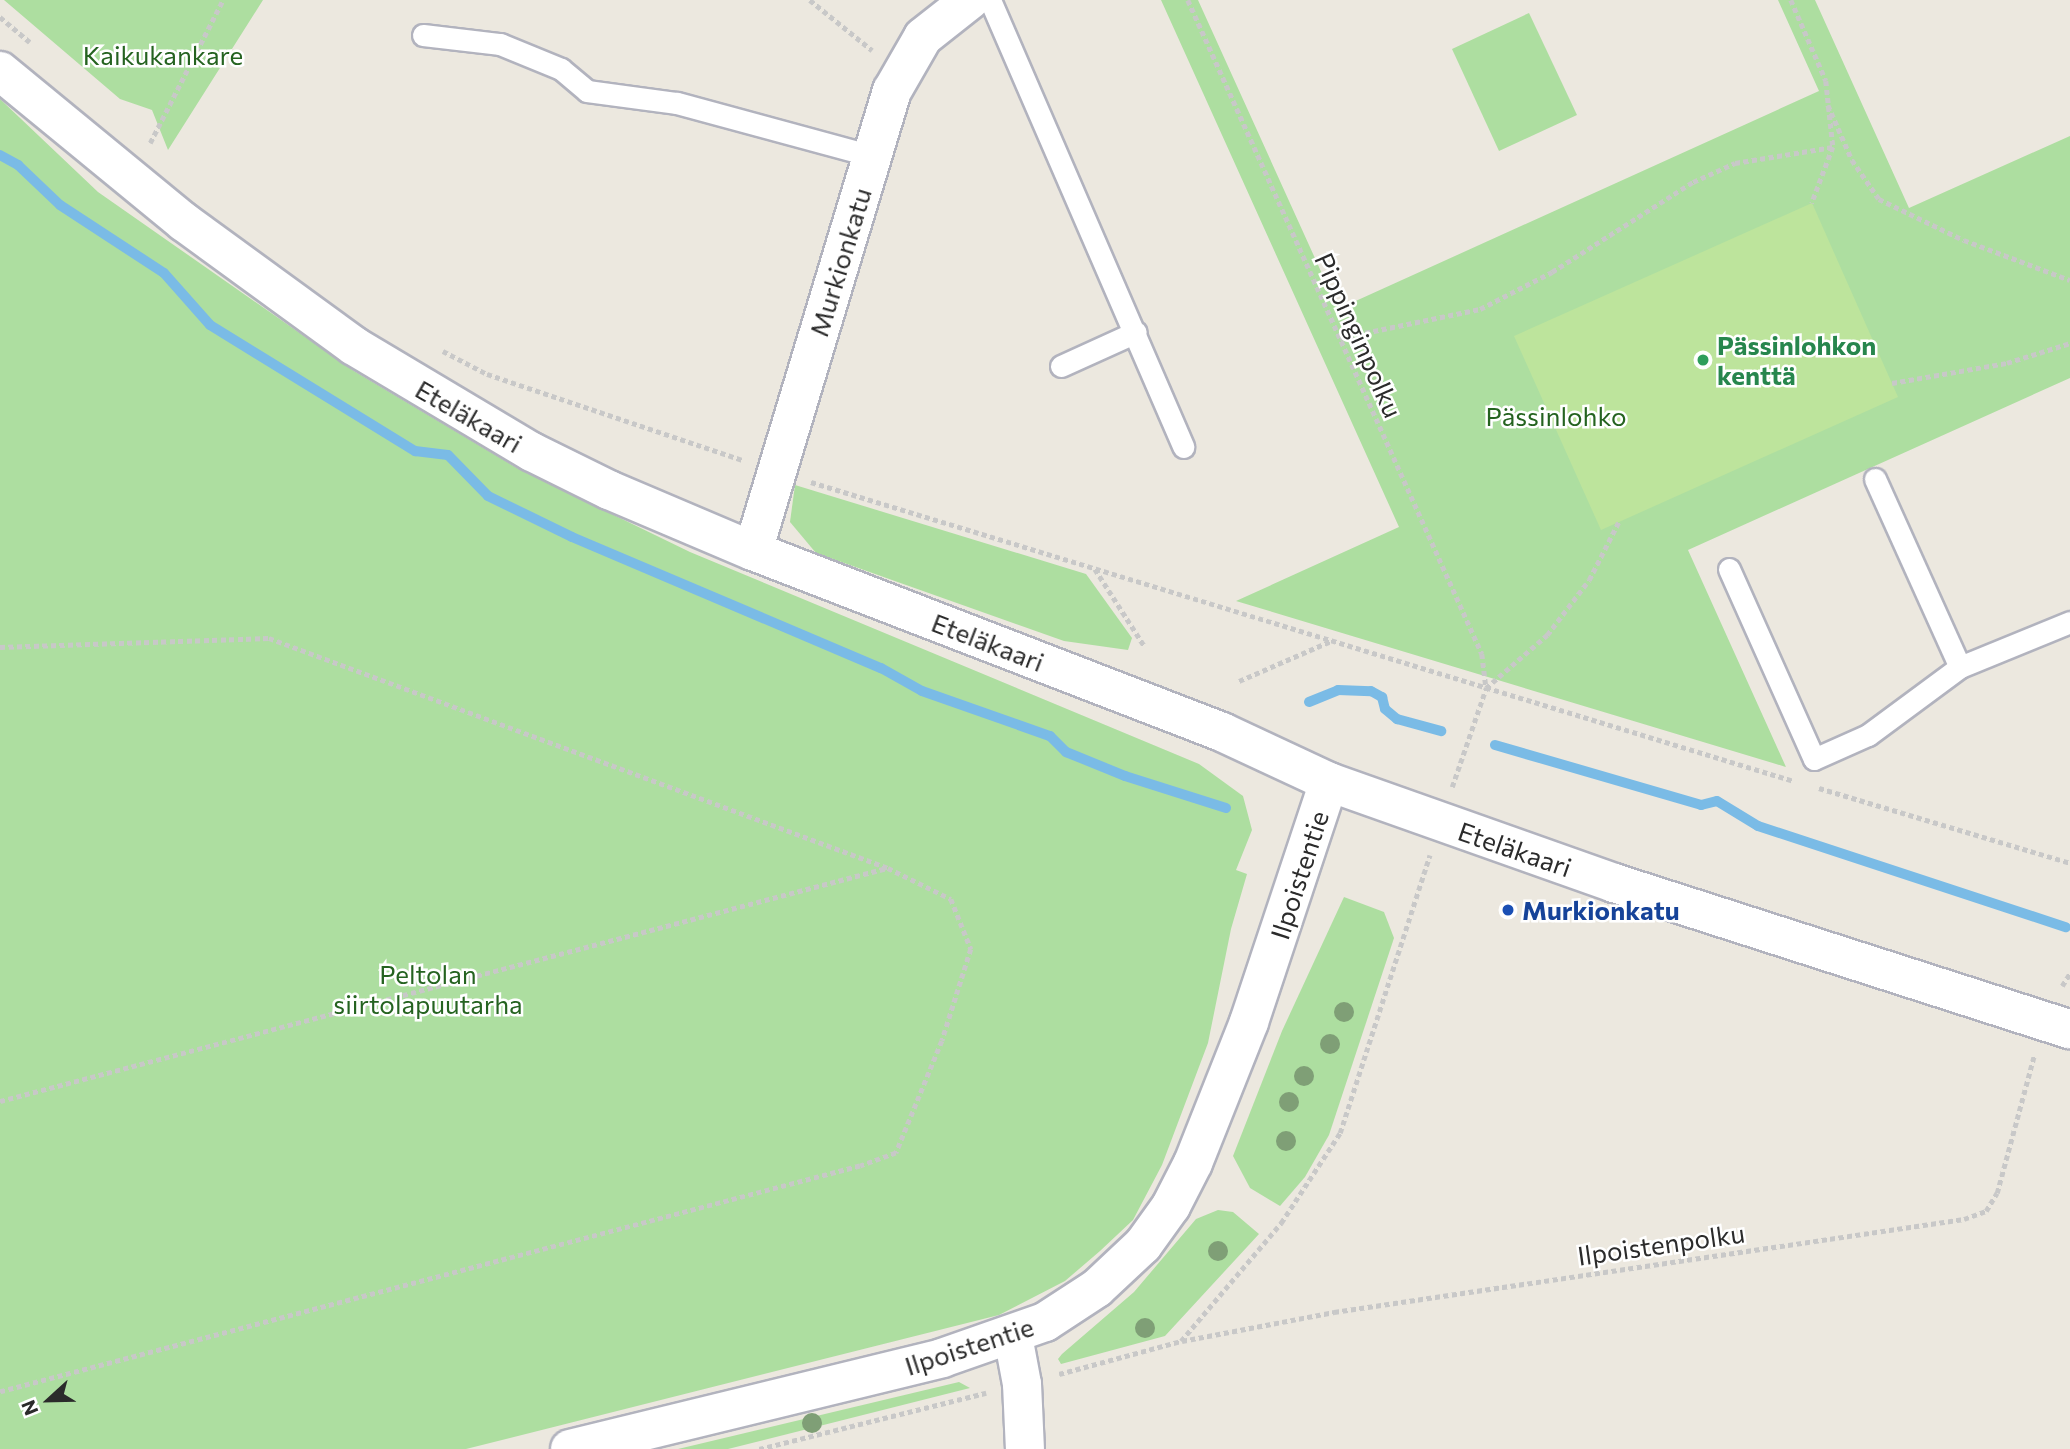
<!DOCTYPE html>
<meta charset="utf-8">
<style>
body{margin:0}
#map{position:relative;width:2070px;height:1449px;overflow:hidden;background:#ece8df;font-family:Commissioner,sans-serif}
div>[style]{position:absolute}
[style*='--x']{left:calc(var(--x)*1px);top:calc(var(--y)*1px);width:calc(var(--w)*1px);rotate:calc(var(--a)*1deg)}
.green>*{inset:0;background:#addea0}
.pitch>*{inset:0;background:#bde49c}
.stream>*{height:10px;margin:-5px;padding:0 5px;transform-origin:5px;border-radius:5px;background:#7abbe6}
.path>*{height:4.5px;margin-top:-2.25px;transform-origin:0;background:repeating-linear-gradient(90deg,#c8c8c8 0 5px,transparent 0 8.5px)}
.roads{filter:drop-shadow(2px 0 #b2b3be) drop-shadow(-2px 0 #b2b3be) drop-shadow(0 2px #b2b3be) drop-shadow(0 -2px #b2b3be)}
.service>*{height:21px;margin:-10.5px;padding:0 10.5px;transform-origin:10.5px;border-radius:10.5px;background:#fff}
.minor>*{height:38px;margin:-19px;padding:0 19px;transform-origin:19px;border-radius:19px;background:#fff}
.tertiary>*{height:38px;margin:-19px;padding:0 19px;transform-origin:19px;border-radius:19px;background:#fff}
.secondary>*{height:38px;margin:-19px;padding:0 19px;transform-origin:19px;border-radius:19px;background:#fff}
.trees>*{width:20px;height:20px;margin:-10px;border-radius:50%;background:#7f9f76}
.dots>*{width:19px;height:19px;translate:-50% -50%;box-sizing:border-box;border:4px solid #fff;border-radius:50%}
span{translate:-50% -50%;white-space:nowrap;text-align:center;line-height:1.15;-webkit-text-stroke:5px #fff;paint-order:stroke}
.park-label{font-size:26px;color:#256320}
.street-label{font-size:26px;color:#2b2b2b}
.leisure-label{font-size:26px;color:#27864d;font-weight:700}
.left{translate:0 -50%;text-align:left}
.transit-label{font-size:26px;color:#164399;font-weight:700}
.north{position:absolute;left:14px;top:1365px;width:70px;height:70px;-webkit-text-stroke:5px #fff;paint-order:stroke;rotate:248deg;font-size:19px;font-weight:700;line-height:28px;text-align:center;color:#2b2b2b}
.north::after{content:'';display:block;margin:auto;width:24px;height:32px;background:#2b2b2b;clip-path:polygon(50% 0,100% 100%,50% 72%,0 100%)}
</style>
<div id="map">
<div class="green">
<i style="clip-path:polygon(4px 0,263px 0,168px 150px,152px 110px,120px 99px)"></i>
<i style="clip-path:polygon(1161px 0,1198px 0,1338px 309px,1819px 91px,1778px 0,1815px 0,1909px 208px,2070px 136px,2070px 378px,1688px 550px,1786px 767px,1236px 601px,1399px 527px)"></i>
<i style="clip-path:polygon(1529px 13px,1577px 115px,1499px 151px,1452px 49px)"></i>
<i style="clip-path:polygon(0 99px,98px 192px,354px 371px,517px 468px,690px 552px,1199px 764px,1243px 796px,1252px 830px,1236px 870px,1247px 874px,1231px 929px,1208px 1043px,1162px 1165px,1133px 1220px,1100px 1251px,1065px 1281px,999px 1315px,466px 1449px,0 1449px)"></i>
<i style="clip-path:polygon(795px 485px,1086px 574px,1132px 638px,1128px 650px,1064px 641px,816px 553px,790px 522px)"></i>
<i style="clip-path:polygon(1344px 897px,1384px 912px,1394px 938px,1329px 1135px,1305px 1177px,1280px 1206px,1250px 1188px,1233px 1156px,1282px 1031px)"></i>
<i style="clip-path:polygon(1218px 1210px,1233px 1212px,1259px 1234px,1165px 1336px,1061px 1364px,1058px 1359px,1062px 1354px,1134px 1292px,1196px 1219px)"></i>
<i style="clip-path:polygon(959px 1382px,970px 1388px,728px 1449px,678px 1449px)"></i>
</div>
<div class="pitch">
<i style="clip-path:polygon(1812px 203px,1898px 397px,1601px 530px,1514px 336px)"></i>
</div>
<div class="stream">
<i style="--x:0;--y:155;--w:21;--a:29"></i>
<i style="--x:18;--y:165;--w:58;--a:43.6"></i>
<i style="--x:60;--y:205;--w:124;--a:33.2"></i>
<i style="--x:164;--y:273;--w:69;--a:48.5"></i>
<i style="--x:210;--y:325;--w:241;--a:31.6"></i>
<i style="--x:415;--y:451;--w:33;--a:7"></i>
<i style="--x:448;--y:455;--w:57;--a:45.7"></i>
<i style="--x:488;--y:496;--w:93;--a:26"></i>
<i style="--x:572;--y:537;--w:336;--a:23"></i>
<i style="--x:881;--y:668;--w:47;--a:29.3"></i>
<i style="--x:922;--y:691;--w:136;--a:19.4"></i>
<i style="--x:1050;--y:736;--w:23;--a:45"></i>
<i style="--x:1066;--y:752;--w:64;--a:22.1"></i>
<i style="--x:1125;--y:776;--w:106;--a:17.6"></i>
<i style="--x:1309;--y:702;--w:31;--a:-22"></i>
<i style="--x:1338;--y:690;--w:33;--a:2"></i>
<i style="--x:1371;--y:691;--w:13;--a:29"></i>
<i style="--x:1382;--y:697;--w:12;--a:76"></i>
<i style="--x:1385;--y:709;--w:16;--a:40"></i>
<i style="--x:1397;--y:719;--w:46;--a:15.3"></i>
<i style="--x:1495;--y:745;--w:215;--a:16.2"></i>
<i style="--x:1701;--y:805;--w:16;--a:-14"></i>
<i style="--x:1717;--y:801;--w:48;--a:31.4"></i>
<i style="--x:1758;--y:826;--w:324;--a:18.2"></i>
</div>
<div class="path">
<i style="--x:810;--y:0;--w:80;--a:38.9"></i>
<i style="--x:1188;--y:0;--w:717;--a:65.79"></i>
<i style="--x:1482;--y:654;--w:33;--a:83"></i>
<i style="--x:1791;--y:0;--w:88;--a:66.6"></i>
<i style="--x:1826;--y:81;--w:66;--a:83.9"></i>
<i style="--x:1833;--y:147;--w:60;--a:110.6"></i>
<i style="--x:0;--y:17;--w:39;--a:40"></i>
<i style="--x:1828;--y:105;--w:60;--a:66.4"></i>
<i style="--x:1852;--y:160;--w:47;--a:55.3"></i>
<i style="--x:1879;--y:199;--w:94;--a:25.8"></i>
<i style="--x:1964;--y:240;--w:113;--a:20.7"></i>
<i style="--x:150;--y:143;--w:161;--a:-63"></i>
<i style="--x:1340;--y:338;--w:143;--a:-11.7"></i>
<i style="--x:1480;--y:309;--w:81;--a:-27.2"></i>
<i style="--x:1552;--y:272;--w:167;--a:-32.6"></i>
<i style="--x:1693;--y:182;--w:46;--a:-24.3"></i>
<i style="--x:1735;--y:163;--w:99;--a:-9.3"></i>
<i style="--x:443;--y:351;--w:50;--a:27.6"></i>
<i style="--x:487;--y:374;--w:270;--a:18.6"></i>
<i style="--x:1892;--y:383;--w:117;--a:-9.9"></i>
<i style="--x:2007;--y:363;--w:66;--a:-17.6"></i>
<i style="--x:811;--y:482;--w:1027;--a:16.92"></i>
<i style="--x:1095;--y:569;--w:93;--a:57.3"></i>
<i style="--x:0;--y:647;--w:269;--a:-1.9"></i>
<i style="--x:269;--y:638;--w:660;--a:20.38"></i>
<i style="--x:888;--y:868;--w:70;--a:26.2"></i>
<i style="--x:951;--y:899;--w:54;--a:68.2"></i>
<i style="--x:971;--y:949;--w:96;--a:107.5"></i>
<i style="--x:942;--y:1041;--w:121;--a:112.3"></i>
<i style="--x:896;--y:1153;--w:38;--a:160"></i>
<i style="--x:860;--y:1166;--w:889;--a:165.28"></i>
<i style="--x:1239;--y:681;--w:100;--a:-23.5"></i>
<i style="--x:1452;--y:787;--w:105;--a:-71"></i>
<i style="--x:1486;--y:688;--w:81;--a:-41"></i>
<i style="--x:1547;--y:635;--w:69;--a:-52.6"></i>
<i style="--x:1589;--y:580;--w:66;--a:-63"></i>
<i style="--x:1819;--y:788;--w:262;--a:16.6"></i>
<i style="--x:2062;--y:986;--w:15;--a:-58"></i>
<i style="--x:0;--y:1101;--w:917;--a:-14.72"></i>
<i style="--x:1182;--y:1341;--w:155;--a:-10.8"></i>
<i style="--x:1334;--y:1312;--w:637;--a:-8.4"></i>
<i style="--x:1964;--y:1219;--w:23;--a:-20"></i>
<i style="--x:1986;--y:1211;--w:21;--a:-59"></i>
<i style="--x:1997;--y:1193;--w:142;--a:-74.9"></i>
<i style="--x:1059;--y:1374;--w:126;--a:-15.1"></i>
<i style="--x:1181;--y:1341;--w:155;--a:-49.7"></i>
<i style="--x:1281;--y:1223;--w:108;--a:-56.8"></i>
<i style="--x:1340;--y:1133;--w:292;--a:-72.1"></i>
<i style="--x:759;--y:1449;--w:234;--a:-13.9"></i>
</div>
<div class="roads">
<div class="service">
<i style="--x:990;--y:0;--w:487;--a:66.6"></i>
<i style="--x:423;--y:35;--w:78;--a:6.7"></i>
<i style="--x:500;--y:44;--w:66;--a:22.3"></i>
<i style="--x:561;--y:69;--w:34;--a:40"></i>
<i style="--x:587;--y:91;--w:91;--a:7.6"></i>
<i style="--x:677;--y:103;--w:202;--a:15.2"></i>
<i style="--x:1061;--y:366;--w:82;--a:-24.4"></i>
<i style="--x:1875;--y:479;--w:206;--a:65.7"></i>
<i style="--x:1729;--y:569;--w:208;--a:65.9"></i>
<i style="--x:1814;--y:759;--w:59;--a:-24"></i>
<i style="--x:1868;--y:735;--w:114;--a:-36.5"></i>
<i style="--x:1960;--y:667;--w:119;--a:-22.2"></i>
</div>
<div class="minor">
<i style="--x:753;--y:551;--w:481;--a:-73.2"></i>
<i style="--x:892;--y:91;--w:62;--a:-60.1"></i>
<i style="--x:923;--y:37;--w:60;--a:-38.2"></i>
<i style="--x:1013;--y:1336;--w:49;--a:79.4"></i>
<i style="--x:1022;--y:1384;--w:65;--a:87.4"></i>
</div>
<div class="tertiary">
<i style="--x:570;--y:1449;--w:383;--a:-13.7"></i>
<i style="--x:942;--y:1358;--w:109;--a:-19.3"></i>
<i style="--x:1045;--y:1322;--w:62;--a:-33.2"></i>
<i style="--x:1097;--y:1288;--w:63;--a:-43.1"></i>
<i style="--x:1143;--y:1245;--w:48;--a:-54.3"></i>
<i style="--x:1171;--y:1206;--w:48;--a:-62.9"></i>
<i style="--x:1193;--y:1163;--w:152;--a:-68.3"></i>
<i style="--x:1249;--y:1022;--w:253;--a:-71.6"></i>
</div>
<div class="secondary">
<i style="--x:0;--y:71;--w:238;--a:39.4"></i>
<i style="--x:184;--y:222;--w:210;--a:36.1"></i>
<i style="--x:354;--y:346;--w:207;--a:30.8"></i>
<i style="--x:532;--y:452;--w:86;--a:26.3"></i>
<i style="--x:609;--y:490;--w:156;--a:23"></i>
<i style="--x:753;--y:551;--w:503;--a:21.1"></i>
<i style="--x:1222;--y:732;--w:118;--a:25"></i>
<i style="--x:1329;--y:782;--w:302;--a:19.5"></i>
<i style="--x:1614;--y:883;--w:479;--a:17.8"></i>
</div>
</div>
<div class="trees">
<i style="left:1344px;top:1012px"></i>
<i style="left:1330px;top:1044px"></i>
<i style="left:1304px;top:1076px"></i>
<i style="left:1289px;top:1102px"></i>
<i style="left:1286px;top:1141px"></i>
<i style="left:1218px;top:1251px"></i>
<i style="left:1145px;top:1328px"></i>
<i style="left:812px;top:1423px"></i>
</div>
<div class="dots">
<i style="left:1703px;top:360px;background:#2e9e5b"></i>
<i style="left:1508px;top:910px;background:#1a4fb4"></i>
</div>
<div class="park-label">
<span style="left:163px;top:55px">Kaikukankare</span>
<span style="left:1556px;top:416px">Pässinlohko</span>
<span style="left:428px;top:989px">Peltolan<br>siirtolapuutarha</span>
</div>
<div class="street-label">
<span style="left:840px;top:262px;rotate:-73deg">Murkionkatu</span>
<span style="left:1359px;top:335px;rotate:66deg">Pippinginpolku</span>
<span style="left:469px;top:416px;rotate:30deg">Eteläkaari</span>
<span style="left:988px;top:642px;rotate:21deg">Eteläkaari</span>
<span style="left:1515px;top:849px;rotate:19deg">Eteläkaari</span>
<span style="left:1299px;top:875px;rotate:-72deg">Ilpoistentie</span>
<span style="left:1661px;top:1244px;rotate:-8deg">Ilpoistenpolku</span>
<span style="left:969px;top:1346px;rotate:-18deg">Ilpoistentie</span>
</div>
<div class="leisure-label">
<span class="left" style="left:1717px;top:360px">Pässinlohkon<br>kenttä</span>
</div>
<div class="transit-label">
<span class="left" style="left:1522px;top:910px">Murkionkatu</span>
</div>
<div class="north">N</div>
</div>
